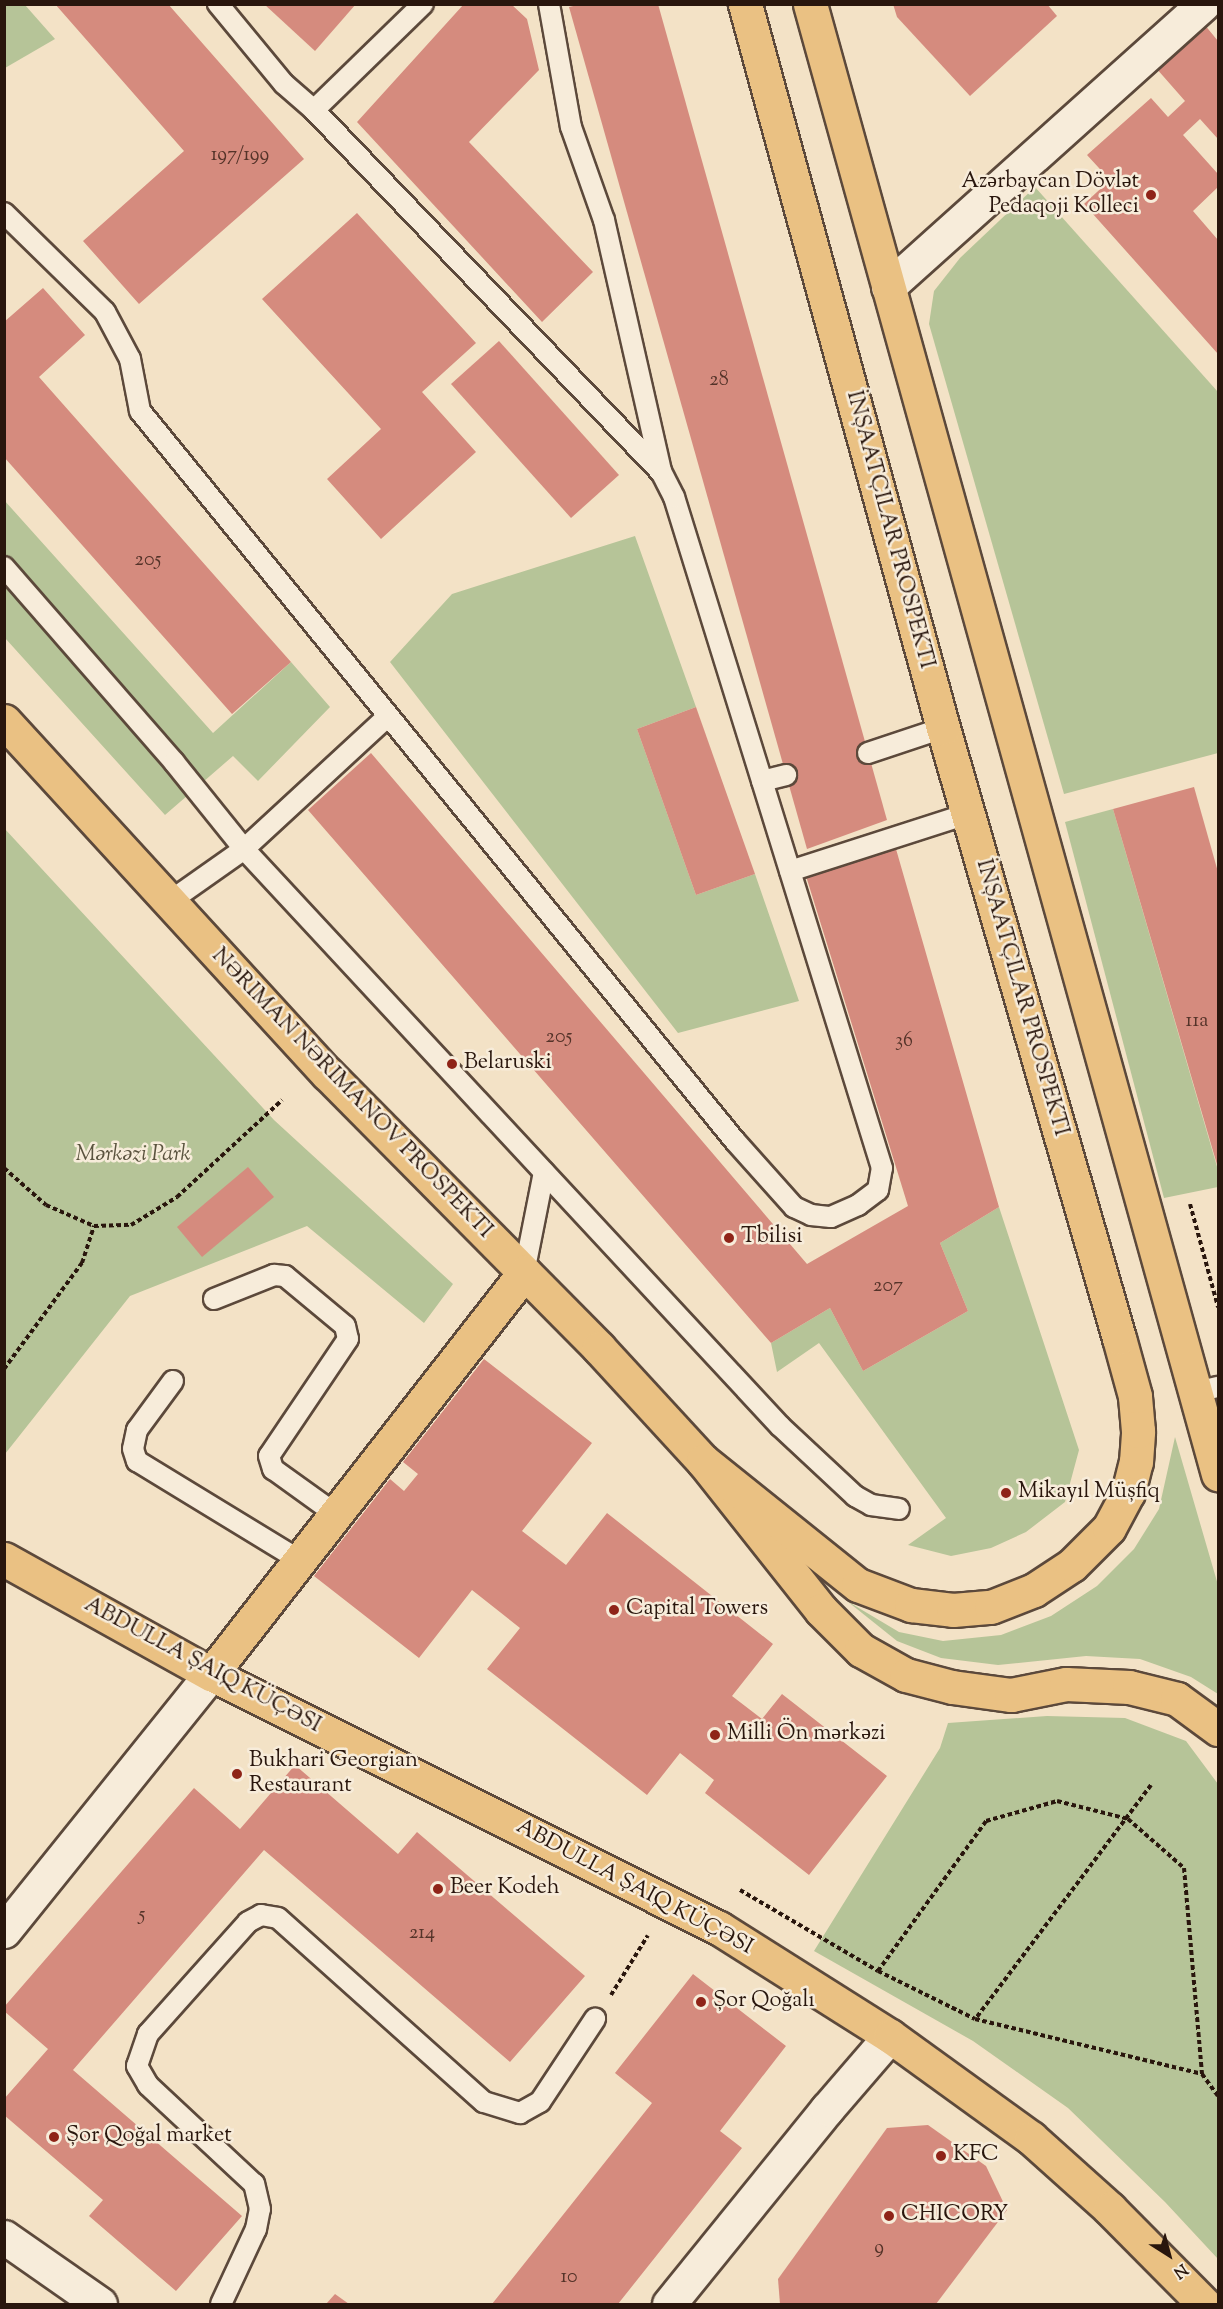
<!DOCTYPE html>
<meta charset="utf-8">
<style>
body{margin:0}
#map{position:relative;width:1223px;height:2309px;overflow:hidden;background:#f3e2c6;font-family:"Sorts Mill Goudy",serif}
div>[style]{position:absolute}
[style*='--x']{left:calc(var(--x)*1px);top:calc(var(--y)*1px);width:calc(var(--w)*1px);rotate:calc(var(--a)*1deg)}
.green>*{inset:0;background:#b6c498}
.building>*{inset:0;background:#d58b7e}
.path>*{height:4px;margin-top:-2px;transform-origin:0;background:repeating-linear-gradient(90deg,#29160d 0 4.5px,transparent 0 7.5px)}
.roads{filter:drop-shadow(2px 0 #5c493b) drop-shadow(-2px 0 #5c493b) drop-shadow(0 2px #5c493b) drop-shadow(0 -2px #5c493b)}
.lane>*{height:20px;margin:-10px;padding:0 10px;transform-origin:10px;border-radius:10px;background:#f7ecda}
.street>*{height:33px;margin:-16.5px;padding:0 16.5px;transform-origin:16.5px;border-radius:16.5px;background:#f7ecda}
.primary>*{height:33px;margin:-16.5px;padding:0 16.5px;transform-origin:16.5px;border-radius:16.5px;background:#eac183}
.dots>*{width:16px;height:16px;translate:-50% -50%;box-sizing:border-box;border:3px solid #f7ecda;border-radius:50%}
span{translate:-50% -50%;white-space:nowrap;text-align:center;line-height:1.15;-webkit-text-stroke:5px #f7ecda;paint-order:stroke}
.number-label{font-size:20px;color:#543329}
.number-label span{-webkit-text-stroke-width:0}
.poi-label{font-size:22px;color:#29160d}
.right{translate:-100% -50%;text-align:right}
.left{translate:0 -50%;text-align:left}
.street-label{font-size:22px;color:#29160d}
.park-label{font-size:22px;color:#5a533e;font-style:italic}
.frame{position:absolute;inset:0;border:6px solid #29160d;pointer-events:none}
.north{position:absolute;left:1139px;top:2225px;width:60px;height:60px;-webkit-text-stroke:4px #f7ecda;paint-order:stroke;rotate:144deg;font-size:16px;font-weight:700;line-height:24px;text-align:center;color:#29160d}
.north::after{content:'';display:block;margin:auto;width:21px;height:27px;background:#29160d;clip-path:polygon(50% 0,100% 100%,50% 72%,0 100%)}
</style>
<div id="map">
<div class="green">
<i style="clip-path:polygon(4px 5px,25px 5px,55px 39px,5px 68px)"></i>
<i style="clip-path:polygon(1035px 187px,1218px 392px,1218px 753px,1064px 794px,929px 324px,934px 291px,960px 258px)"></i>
<i style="clip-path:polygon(4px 500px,213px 733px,291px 662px,330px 707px,258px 781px,233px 756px,165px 815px,5px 638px)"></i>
<i style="clip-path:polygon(635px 536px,696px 707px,637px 729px,696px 895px,755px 874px,799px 1001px,678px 1033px,390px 662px,452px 594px)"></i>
<i style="clip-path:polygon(1113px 809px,1218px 1170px,1218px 1187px,1164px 1198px,1065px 822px)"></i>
<i style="clip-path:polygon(4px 828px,274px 1120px,453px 1284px,424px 1323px,307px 1226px,130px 1296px,5px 1454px)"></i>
<i style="clip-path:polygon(999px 1207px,1079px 1450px,1065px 1502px,1026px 1532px,991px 1548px,951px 1556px,908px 1545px,946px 1518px,819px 1343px,777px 1372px,771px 1343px,830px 1308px,863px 1371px,968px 1311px,940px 1243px)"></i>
<i style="clip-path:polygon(1175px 1437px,1218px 1585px,1218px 1694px,1191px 1677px,1140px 1659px,1086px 1656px,998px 1665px,941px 1658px,897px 1641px,847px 1601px,899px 1632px,943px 1641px,1001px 1635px,1051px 1616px,1097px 1586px,1134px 1549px,1159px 1509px)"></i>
<i style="clip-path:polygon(1047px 1716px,1125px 1718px,1186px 1741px,1218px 1784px,1218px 2259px,1165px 2202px,1068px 2108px,973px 2041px,814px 1951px,940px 1748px,948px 1723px)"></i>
</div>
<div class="building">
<i style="clip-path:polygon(55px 4px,168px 4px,304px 159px,139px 304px,83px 241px,184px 151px)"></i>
<i style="clip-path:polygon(264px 4px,356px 4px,315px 51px)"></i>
<i style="clip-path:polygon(464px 4px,511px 4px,527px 19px,539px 70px,469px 142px,593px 272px,542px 322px,357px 122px)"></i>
<i style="clip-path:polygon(582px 4px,658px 4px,887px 820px,807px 849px,569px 7px)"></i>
<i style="clip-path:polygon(893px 4px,1047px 4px,1057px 16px,970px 96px,897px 17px)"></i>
<i style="clip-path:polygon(1204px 24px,1218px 41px,1218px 139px,1200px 119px,1183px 135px,1218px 174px,1218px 187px,1193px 211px,1218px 240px,1218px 354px,1084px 204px,1110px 180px,1087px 155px,1151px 98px,1168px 117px,1185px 101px,1156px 68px)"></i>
<i style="clip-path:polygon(357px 213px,476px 343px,422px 392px,476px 452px,381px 539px,327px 479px,381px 429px,262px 299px)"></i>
<i style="clip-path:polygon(43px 288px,85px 335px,39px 377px,291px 662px,232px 714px,4px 457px,4px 322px)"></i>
<i style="clip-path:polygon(499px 341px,619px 475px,571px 518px,451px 384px)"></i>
<i style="clip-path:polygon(696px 707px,755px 874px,696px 895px,637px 729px)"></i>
<i style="clip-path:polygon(371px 753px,807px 1264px,908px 1206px,806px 876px,896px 849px,999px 1207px,940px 1243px,968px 1311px,863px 1371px,830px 1308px,771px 1343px,308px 810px)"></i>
<i style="clip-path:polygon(1194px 787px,1218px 872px,1218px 1168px,1113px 809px)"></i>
<i style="clip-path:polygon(248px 1167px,274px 1197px,202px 1257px,177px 1227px)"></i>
<i style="clip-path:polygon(484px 1359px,592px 1443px,522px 1531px,566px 1565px,607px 1513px,773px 1644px,732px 1696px,762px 1719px,782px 1694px,887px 1776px,809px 1875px,705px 1793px,714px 1780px,680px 1753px,647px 1795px,487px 1669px,520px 1628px,472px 1590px,419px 1658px,314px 1576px,390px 1479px,404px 1491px,418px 1474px,403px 1462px)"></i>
<i style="clip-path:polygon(295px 1765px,398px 1854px,417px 1832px,585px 1976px,510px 2062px,264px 1850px,73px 2070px,242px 2216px,176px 2291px,89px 2216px,103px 2200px,4px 2115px,4px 2099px,48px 2049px,4px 2011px,4px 2007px,194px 1788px,240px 1829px)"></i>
<i style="clip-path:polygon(693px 1974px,786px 2046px,720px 2131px,742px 2148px,618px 2304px,492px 2304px,652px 2103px,615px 2073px)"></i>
<i style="clip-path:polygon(928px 2125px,986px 2166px,1007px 2210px,936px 2304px,780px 2304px,778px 2279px,887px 2128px)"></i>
<i style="clip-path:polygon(335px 2294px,349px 2304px,326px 2304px)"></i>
</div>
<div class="path">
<i style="--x:4;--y:1168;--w:56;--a:41.4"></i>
<i style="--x:46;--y:1205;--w:52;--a:23.6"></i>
<i style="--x:94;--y:1226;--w:37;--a:-2"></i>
<i style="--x:131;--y:1225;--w:54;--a:-31.3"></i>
<i style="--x:177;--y:1197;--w:143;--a:-42.7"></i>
<i style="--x:1190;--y:1204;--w:107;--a:74.8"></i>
<i style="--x:4;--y:1369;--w:132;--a:-53.7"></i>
<i style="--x:82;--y:1263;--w:39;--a:-72"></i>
<i style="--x:1151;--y:1785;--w:293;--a:126.9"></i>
<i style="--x:975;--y:2019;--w:234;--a:13.6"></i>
<i style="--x:740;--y:1890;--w:160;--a:30.4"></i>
<i style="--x:878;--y:1971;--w:185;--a:-54.2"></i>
<i style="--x:986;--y:1821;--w:74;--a:-15.7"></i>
<i style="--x:1057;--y:1801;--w:73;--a:14.2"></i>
<i style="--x:1128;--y:1819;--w:74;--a:41.2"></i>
<i style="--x:1184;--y:1868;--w:207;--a:85"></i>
<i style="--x:1202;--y:2074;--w:27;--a:54"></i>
<i style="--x:878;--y:1971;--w:108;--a:26.3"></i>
<i style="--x:611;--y:1995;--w:70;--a:-58.3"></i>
</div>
<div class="roads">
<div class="lane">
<i style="--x:549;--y:4;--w:125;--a:79.9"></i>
<i style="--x:571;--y:127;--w:99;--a:70.5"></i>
<i style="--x:604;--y:220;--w:257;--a:77.2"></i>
<i style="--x:314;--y:110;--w:152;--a:-44.2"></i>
<i style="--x:4;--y:213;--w:141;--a:44.4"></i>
<i style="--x:105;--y:312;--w:53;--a:62"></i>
<i style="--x:130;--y:359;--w:53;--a:79.1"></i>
<i style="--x:140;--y:411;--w:942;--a:50.82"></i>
<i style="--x:735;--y:1141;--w:89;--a:48.2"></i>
<i style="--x:794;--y:1207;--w:19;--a:25"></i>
<i style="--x:811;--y:1215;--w:20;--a:6"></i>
<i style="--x:831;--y:1217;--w:30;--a:-24"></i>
<i style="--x:858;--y:1205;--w:25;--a:-37"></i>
<i style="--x:878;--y:1190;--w:22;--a:-80"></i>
<i style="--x:882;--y:1168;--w:702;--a:-107.22"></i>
<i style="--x:674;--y:497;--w:28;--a:-117"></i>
<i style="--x:661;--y:472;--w:501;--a:-133.79"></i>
<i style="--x:314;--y:110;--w:40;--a:-139"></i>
<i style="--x:284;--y:84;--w:104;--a:-129.5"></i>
<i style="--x:4;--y:567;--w:259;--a:48.9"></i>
<i style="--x:174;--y:762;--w:112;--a:51.2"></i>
<i style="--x:244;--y:849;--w:788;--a:47.11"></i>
<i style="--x:780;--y:1426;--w:103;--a:43"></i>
<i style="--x:855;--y:1496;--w:18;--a:29"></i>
<i style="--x:871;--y:1505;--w:28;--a:8"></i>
<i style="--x:868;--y:753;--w:79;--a:-18.4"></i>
<i style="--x:762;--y:781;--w:25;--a:-14"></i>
<i style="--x:790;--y:871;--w:187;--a:-17.8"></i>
<i style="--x:169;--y:902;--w:92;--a:-35.2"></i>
<i style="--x:244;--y:849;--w:195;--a:-42.7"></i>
<i style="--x:524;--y:1273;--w:103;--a:-78.8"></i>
<i style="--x:214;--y:1299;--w:65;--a:-21.8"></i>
<i style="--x:274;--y:1275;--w:11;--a:5"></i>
<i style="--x:285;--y:1276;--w:78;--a:39.8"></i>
<i style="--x:345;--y:1326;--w:13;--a:77"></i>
<i style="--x:348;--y:1339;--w:141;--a:124"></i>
<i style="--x:269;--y:1456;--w:14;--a:73"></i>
<i style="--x:273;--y:1469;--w:79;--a:35.7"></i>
<i style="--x:173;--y:1381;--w:61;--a:126.3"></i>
<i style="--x:137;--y:1430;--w:19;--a:102"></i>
<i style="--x:133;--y:1449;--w:13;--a:72"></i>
<i style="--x:137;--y:1461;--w:192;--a:31.4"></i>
<i style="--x:1196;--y:1392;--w:23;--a:-13"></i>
<i style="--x:221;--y:2304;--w:83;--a:-65"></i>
<i style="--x:256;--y:2229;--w:20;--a:-79"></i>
<i style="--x:260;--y:2209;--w:26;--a:-103"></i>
<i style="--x:254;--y:2184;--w:145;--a:-137"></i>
<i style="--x:148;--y:2085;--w:22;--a:-120"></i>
<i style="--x:137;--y:2066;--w:34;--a:-71"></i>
<i style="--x:148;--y:2034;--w:150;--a:-48.2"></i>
<i style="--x:248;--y:1922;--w:15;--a:-28"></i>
<i style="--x:261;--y:1915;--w:17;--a:10"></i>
<i style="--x:278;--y:1918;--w:276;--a:41.8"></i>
<i style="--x:484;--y:2102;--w:38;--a:17"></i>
<i style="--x:520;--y:2113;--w:23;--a:-29"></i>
<i style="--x:540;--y:2102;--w:100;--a:-56.5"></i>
</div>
<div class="street">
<i style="--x:888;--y:287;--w:423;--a:-41.9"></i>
<i style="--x:4;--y:1931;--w:330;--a:-51.2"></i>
<i style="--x:4;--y:2237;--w:117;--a:34.9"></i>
<i style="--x:669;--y:2304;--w:251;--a:-51"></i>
<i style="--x:827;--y:2109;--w:96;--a:-49.2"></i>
</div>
<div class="primary">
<i style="--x:810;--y:4;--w:1526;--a:74.49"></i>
<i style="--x:4;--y:721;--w:479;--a:47.5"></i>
<i style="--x:328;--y:1074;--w:385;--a:45.3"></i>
<i style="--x:599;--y:1348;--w:154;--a:47.4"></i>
<i style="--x:703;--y:1461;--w:190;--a:51.6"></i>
<i style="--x:821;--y:1610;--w:57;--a:45"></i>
<i style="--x:861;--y:1650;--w:51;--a:29.1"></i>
<i style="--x:906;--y:1675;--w:48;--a:14.6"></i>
<i style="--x:952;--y:1687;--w:60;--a:7.7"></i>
<i style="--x:1011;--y:1695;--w:56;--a:-11.3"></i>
<i style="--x:1066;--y:1684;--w:63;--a:2.7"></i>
<i style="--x:1129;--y:1687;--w:49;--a:14"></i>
<i style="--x:1177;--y:1699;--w:51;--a:36.2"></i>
<i style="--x:703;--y:1461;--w:198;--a:38.7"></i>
<i style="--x:858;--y:1585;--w:57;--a:20.7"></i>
<i style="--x:911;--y:1605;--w:42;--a:6.8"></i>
<i style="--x:953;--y:1610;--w:38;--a:-5"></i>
<i style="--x:991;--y:1607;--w:46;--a:-21.6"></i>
<i style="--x:1034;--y:1590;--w:45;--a:-33.3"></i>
<i style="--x:1072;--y:1565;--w:52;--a:-45"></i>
<i style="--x:1109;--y:1528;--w:40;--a:-62"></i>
<i style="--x:1128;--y:1493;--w:32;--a:-76"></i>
<i style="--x:1136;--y:1462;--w:31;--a:-86"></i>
<i style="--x:1138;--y:1431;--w:35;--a:-95"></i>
<i style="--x:1135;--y:1396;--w:60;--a:-105.4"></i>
<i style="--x:1119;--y:1338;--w:635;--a:-106.09"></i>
<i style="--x:943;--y:728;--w:751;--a:-105.3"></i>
<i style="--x:4;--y:1559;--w:237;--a:29.1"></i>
<i style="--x:211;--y:1674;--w:568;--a:26.57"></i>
<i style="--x:719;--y:1928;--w:202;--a:32.3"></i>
<i style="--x:890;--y:2036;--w:174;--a:35.9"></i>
<i style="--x:1031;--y:2138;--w:106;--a:41.9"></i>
<i style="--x:1110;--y:2209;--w:134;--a:45.3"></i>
<i style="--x:211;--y:1674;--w:509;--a:-52.03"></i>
</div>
</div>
<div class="dots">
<i style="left:1151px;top:195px;background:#8f2418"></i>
<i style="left:452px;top:1064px;background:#8f2418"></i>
<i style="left:729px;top:1238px;background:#8f2418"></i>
<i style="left:1006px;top:1493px;background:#8f2418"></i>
<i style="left:614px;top:1610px;background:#8f2418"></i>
<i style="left:715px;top:1735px;background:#8f2418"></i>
<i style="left:237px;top:1774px;background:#8f2418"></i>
<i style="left:438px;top:1889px;background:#8f2418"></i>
<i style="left:701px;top:2002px;background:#8f2418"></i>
<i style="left:54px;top:2137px;background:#8f2418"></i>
<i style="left:941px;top:2156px;background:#8f2418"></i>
<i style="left:889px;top:2216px;background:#8f2418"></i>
</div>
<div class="number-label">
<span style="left:240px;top:155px">197/199</span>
<span style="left:719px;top:380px">28</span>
<span style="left:148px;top:560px">205</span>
<span style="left:1197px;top:1021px">11a</span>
<span style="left:559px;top:1037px">205</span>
<span style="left:904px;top:1041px">36</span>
<span style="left:888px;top:1286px">207</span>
<span style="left:142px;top:1915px">5</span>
<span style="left:422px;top:1933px">214</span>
<span style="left:879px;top:2248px">9</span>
<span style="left:569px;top:2277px">10</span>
</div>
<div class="poi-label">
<span class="right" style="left:1139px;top:195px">Azərbaycan Dövlət<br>Pedaqoji Kolleci</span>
<span class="left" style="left:464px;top:1064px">Belaruski</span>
<span class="left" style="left:741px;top:1238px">Tbilisi</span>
<span class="left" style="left:1018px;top:1493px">Mikayıl Müşfiq</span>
<span class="left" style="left:626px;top:1610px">Capital Towers</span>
<span class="left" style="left:727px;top:1735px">Milli Ön mərkəzi</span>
<span class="left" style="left:249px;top:1774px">Bukhari Georgian<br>Restaurant</span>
<span class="left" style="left:450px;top:1889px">Beer Kodeh</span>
<span class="left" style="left:713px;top:2002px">Şor Qoğalı</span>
<span class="left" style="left:66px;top:2137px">Şor Qoğal market</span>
<span class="left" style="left:953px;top:2156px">KFC</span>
<span class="left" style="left:901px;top:2216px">CHICORY</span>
</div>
<div class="street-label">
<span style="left:889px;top:530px;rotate:75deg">İNŞAATÇILAR PROSPEKTI</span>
<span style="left:1021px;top:998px;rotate:74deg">İNŞAATÇILAR PROSPEKTI</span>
<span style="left:351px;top:1094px;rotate:46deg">NƏRIMAN NƏRIMANOV PROSPEKTI</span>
<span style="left:202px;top:1666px;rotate:28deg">ABDULLA ŞAIQ KÜÇƏSI</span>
<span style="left:634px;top:1888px;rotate:28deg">ABDULLA ŞAIQ KÜÇƏSI</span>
</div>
<div class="park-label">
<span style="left:133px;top:1156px">Mərkəzi Park</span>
</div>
<div class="frame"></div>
<div class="north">N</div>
</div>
